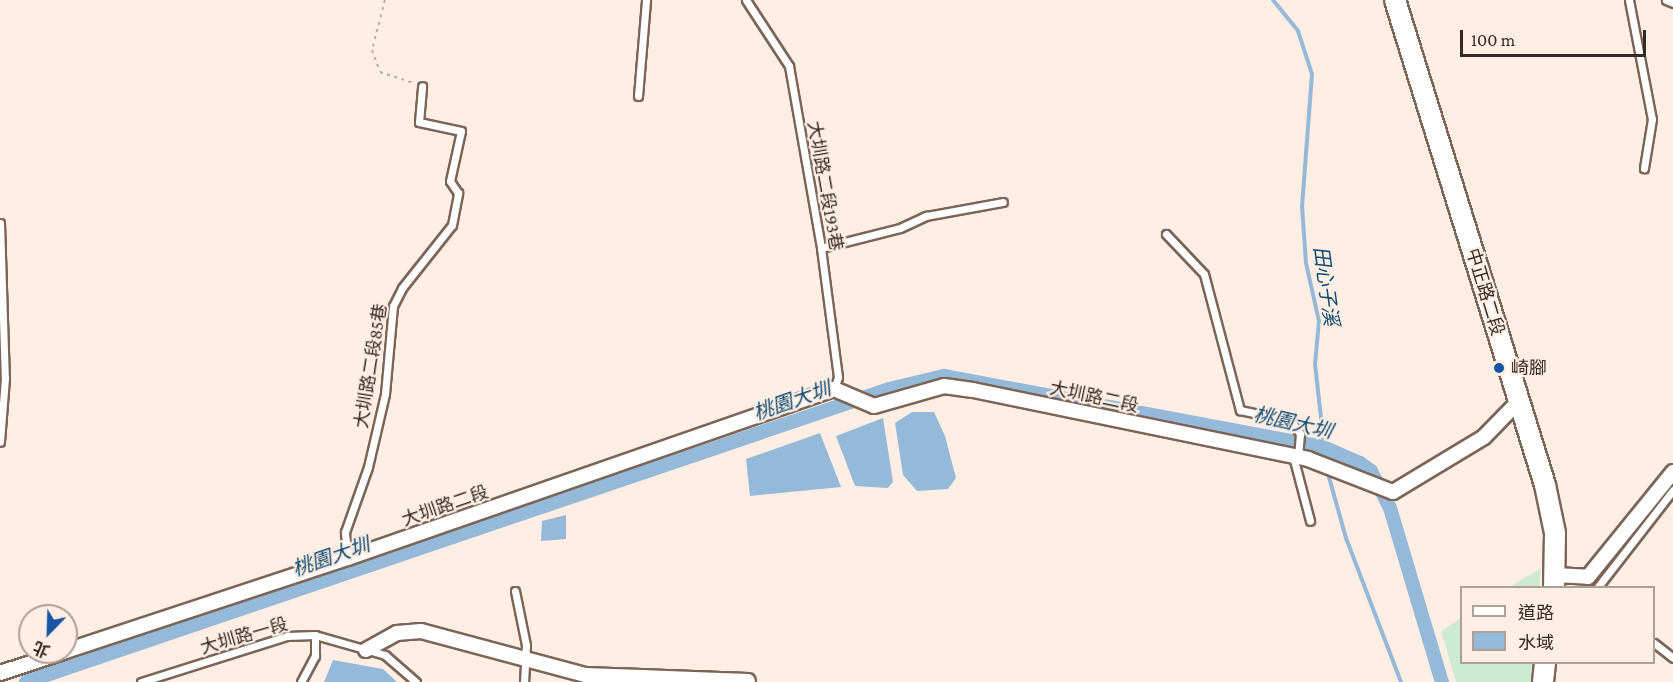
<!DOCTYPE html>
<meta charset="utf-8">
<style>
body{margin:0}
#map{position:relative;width:1673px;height:682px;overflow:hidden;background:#feeee4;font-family:"Crimson Pro","Noto Sans TC",serif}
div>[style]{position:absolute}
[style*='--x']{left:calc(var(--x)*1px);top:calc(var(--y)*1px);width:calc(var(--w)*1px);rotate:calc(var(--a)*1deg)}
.green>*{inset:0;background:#ccebd0}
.water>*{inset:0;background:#95b9d8}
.stream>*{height:4px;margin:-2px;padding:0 2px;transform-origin:2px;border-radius:2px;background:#95b9d8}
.canal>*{height:14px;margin:-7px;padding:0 7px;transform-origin:7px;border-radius:7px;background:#95b9d8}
.path>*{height:2px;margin-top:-1px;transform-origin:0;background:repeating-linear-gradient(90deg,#b9aba3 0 3px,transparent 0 7.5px)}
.roads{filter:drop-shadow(2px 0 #7b6557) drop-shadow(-2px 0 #7b6557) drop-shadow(0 2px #7b6557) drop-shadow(0 -2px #7b6557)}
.service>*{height:7px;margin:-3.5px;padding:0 3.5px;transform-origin:3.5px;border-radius:3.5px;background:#fff}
.minor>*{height:14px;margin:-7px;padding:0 7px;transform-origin:7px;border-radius:7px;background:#fff}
.secondary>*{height:20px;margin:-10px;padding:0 10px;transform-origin:10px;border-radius:10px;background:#fff}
.dots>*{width:16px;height:16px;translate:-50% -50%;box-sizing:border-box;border:3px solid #feeee4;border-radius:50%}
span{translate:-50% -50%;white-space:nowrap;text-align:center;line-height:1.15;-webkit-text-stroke:4.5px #feeee4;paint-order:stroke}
.street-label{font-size:18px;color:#342a24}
.poi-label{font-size:18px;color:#342a24}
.left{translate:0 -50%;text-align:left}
.water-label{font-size:20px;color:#0f4b73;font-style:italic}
.legend{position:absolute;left:1460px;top:586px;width:195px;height:78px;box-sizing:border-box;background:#feeee4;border:2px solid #ada097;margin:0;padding:8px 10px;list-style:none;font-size:18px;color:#342a24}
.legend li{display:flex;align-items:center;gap:12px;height:30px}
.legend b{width:30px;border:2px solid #ada097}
.north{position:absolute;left:18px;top:604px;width:60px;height:60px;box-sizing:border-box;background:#feeee4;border:2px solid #ada097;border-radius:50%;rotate:203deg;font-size:16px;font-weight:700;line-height:24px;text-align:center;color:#342a24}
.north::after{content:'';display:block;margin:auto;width:21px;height:27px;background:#1655a5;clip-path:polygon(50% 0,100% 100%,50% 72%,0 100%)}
.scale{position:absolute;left:1460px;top:30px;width:186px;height:27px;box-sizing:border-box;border:3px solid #342a24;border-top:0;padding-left:8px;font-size:18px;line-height:21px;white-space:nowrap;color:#342a24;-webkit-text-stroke:4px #feeee4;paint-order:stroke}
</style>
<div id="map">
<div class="green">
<i style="clip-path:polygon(1541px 568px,1539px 587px,1510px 587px)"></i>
<i style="clip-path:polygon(1461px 618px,1462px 662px,1532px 663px,1531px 682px,1456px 682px,1441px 631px)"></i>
</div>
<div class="water">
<i style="clip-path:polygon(912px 412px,934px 412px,945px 436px,956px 478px,948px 489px,917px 491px,903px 475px,895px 423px)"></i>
<i style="clip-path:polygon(883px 418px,893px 482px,888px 488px,855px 486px,836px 436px)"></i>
<i style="clip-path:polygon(820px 433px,841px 487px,750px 496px,746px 459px)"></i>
<i style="clip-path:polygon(566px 515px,566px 539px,541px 541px,542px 521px)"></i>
<i style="clip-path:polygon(333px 660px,383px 669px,397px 682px,324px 682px)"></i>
</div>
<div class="stream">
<i style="--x:1273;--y:0;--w:40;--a:51"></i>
<i style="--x:1298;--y:31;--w:45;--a:72"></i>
<i style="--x:1312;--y:74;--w:132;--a:94.3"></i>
<i style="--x:1302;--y:206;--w:57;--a:86"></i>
<i style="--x:1306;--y:263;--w:59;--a:77.4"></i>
<i style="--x:1319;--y:321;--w:43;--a:95.3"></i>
<i style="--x:1315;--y:364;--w:99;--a:83.6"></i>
<i style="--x:1327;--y:470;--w:71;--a:74.4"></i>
<i style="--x:1346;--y:538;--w:154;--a:69.1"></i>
</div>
<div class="canal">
<i style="--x:26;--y:682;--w:911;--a:-18.75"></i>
<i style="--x:889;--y:389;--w:57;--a:-13.3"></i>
<i style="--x:944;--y:376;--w:386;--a:10.6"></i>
<i style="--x:1323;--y:447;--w:40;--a:23.4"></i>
<i style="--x:1360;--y:463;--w:14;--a:36"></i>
<i style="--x:1371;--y:471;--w:42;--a:62.8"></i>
<i style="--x:1390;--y:508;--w:182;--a:73.4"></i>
</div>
<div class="path">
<i style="--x:385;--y:0;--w:52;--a:104.6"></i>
<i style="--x:372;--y:50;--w:23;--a:70"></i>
<i style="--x:380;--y:72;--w:36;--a:18"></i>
</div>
<div class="roads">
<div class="service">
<i style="--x:746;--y:0;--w:79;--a:56.9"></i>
<i style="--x:789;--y:66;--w:185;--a:80"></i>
<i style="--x:821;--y:248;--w:130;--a:82.5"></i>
<i style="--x:838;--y:377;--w:13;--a:108"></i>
<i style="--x:1629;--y:0;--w:121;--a:79.1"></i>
<i style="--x:1652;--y:119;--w:50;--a:99.3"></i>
<i style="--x:1666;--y:0;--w:8;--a:23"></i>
<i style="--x:638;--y:96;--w:96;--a:-85.2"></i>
<i style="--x:0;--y:223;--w:155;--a:88.2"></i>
<i style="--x:5;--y:378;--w:64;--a:94.5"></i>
<i style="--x:1166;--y:234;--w:55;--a:46.5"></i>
<i style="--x:1204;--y:274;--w:141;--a:75.2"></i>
<i style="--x:1240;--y:410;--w:52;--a:12.2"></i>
<i style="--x:1291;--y:421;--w:16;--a:55"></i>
<i style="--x:1300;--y:434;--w:23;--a:95"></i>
<i style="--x:821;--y:248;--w:81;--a:-14.2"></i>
<i style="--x:900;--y:228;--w:29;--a:-25"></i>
<i style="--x:926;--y:216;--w:78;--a:-10.3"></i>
<i style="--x:1293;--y:456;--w:67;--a:75.3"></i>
<i style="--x:348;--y:558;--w:26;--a:-97"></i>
<i style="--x:345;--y:532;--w:69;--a:-70.5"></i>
<i style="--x:368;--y:467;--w:75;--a:-76.9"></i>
<i style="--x:385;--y:394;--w:88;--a:-84.8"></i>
<i style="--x:393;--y:306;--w:20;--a:-63"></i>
<i style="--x:402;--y:288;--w:80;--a:-51.6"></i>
<i style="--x:452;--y:225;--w:33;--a:-79"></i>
<i style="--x:458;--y:193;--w:14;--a:-124"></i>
<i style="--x:450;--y:181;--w:51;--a:-77.6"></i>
<i style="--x:461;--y:131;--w:43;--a:-167.9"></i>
<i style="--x:419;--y:122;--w:36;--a:-85"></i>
<i style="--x:1597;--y:588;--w:124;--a:-52.2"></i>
<i style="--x:515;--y:591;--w:55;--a:78.5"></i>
<i style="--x:526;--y:645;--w:37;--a:93"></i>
<i style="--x:1654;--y:643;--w:24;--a:38"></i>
<i style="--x:141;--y:682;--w:153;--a:-17.5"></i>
<i style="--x:287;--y:636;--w:28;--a:-2"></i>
<i style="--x:315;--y:635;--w:73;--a:15.9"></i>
<i style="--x:385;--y:655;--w:41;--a:41.1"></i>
<i style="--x:301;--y:682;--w:30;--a:-62"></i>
<i style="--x:315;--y:656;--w:21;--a:-90"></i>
</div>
<div class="minor">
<i style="--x:1555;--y:575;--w:33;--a:3"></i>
<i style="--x:1588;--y:577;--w:135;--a:-51"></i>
<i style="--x:366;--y:650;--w:35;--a:-29"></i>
<i style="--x:397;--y:633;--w:24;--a:-5"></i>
<i style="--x:421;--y:631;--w:170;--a:15"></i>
<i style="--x:585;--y:675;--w:163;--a:2.1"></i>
<i style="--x:66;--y:651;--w:297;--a:-18.3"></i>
<i style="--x:348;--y:558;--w:515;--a:-19.17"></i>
<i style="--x:834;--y:389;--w:43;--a:23"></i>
<i style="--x:874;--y:406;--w:73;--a:-15.9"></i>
<i style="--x:944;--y:386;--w:29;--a:8"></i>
<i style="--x:973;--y:390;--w:342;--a:11.6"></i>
<i style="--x:1308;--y:459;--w:91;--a:21.2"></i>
<i style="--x:1393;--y:492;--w:106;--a:-31.1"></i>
<i style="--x:1484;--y:437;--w:50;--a:-45.8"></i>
<i style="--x:0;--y:673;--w:67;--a:-18.2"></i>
</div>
<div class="secondary">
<i style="--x:1395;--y:0;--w:508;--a:72.81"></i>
<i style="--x:1545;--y:485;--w:49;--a:78.2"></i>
<i style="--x:1555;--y:533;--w:55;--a:91"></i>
<i style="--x:1543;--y:682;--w:20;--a:-84"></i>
</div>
</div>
<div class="dots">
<i style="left:1499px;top:368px;background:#1655a5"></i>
</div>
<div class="street-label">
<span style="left:825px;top:186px;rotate:80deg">大圳路二段193巷</span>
<span style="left:1485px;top:292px;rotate:73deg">中正路二段</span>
<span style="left:371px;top:366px;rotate:-81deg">大圳路二段85巷</span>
<span style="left:1094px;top:397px;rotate:12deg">大圳路二段</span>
<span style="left:445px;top:506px;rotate:-19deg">大圳路二段</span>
<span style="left:244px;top:636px;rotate:-16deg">大圳路一段</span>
</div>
<div class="poi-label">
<span class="left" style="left:1511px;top:368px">崎腳</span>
</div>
<div class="water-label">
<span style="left:1326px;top:286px;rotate:82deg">田心子溪</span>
<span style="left:792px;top:401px;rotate:-19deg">桃園大圳</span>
<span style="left:1293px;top:423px;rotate:13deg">桃園大圳</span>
<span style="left:331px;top:557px;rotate:-19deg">桃園大圳</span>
</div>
<ul class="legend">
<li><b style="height:8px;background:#fff"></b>道路</li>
<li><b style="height:16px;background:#95b9d8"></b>水域</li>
</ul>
<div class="north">北</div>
<div class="scale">100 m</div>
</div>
